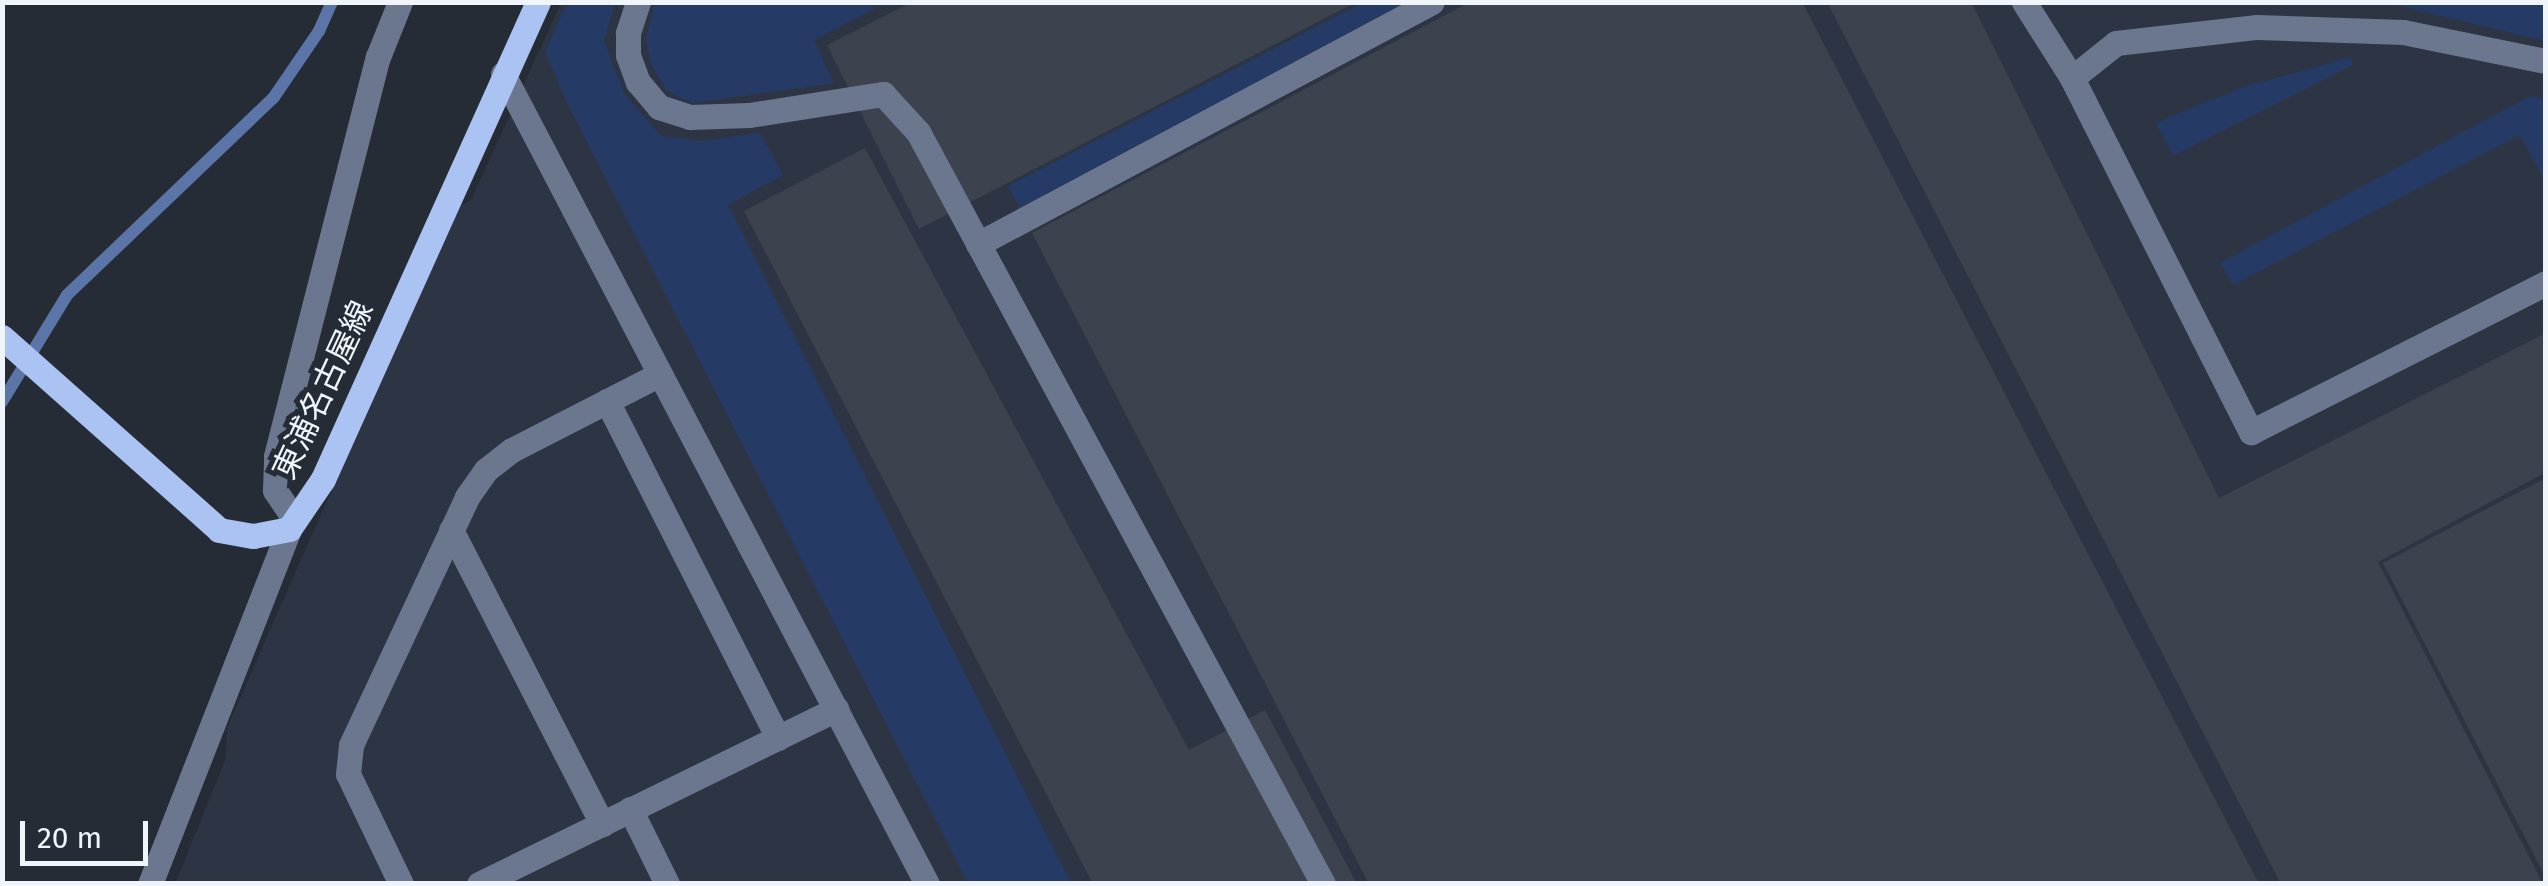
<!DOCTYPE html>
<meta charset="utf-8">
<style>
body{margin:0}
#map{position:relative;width:2548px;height:886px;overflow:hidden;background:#262c36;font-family:"Fira Sans","Noto Sans JP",sans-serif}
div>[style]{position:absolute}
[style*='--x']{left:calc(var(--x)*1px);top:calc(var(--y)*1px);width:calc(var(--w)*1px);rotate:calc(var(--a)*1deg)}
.built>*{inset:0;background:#2d3545}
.green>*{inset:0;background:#253b65}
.stream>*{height:12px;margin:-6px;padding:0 6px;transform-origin:6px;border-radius:6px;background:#5b75a8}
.building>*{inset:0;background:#3d434e}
.minor>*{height:25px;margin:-12.5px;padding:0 12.5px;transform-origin:12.5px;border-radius:12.5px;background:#6b778e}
.major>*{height:25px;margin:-12.5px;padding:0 12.5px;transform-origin:12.5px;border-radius:12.5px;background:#aac3f2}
span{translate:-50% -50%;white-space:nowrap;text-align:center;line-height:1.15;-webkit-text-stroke:10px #262c36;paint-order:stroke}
.street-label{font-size:32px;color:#f0f4fb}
.frame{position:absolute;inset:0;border:5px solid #f0f4fb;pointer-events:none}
.scale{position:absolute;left:20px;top:821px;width:128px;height:45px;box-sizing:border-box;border:5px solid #f0f4fb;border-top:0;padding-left:12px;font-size:30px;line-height:35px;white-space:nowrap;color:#f0f4fb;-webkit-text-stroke:8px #262c36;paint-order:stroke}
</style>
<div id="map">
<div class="built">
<i style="clip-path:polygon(2485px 2px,2545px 20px,2545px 883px,175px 884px,226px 758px,227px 728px,299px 564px,459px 207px,471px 200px,561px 3px)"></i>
</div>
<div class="green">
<i style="clip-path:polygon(870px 2px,874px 9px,814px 40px,834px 83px,693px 103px,667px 91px,651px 65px,646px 38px,655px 3px)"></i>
<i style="clip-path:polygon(567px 3px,615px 3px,604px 41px,624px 93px,661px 136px,702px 141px,760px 133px,783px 175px,728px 205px,1071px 883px,968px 883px,568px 105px,545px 52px)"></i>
<i style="clip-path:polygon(1362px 3px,1420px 3px,1024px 216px,1008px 186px)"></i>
<i style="clip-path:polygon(2387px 3px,2532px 3px,2545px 6px,2545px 41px)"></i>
<i style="clip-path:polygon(2351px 57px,2353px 65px,2173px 156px,2156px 123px,2240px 88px)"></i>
<i style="clip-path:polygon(2530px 96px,2545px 99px,2545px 181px,2520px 135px,2233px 285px,2220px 263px)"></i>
</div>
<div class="stream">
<i style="--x:2;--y:402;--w:125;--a:-58.7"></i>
<i style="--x:67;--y:295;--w:286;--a:-43.7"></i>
<i style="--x:274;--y:97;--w:80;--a:-55.7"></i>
<i style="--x:319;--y:31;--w:32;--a:-66"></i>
</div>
<div class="building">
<i style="clip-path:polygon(912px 2px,1356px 2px,919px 229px,827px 45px)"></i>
<i style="clip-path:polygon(1470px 2px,1802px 2px,2259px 884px,1369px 884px,1032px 233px)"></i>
<i style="clip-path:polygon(1827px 2px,1971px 2px,2219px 498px,2546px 333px,2546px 472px,2378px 562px,2543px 884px,2281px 884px)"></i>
<i style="clip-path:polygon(865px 148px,1189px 750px,1265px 710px,1357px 884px,1093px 884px,744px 211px)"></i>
<i style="clip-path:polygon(2546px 478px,2546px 878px,2383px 563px)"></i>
</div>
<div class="minor">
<i style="--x:638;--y:2;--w:33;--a:108"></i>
<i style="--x:628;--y:33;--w:22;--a:90"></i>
<i style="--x:628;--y:55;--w:29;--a:70"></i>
<i style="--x:638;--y:82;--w:33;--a:50"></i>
<i style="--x:659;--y:107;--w:33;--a:18"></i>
<i style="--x:690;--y:117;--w:59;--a:-1.9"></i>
<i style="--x:749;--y:115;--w:136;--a:-8.9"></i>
<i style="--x:883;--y:94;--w:52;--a:47.4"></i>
<i style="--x:918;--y:132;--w:854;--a:61.69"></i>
<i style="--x:2024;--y:2;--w:90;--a:57.7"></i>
<i style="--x:2072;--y:78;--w:397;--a:63.2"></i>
<i style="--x:2251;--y:432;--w:330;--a:-26.8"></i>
<i style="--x:503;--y:74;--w:914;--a:62.37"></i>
<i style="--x:2072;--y:78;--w:56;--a:-38.5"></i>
<i style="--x:2116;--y:43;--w:142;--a:-6.5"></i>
<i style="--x:2257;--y:27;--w:146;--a:2"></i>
<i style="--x:2403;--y:32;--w:146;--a:11.5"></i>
<i style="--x:978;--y:244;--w:514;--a:-28.06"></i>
<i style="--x:607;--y:401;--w:378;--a:63.1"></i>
<i style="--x:295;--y:520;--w:36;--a:-124"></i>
<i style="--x:275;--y:490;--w:34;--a:-88"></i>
<i style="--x:276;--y:456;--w:412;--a:-75.7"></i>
<i style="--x:378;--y:57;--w:59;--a:-68.2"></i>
<i style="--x:451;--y:530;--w:331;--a:62.8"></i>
<i style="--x:630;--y:809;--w:84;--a:63.7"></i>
<i style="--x:150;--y:884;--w:381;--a:-68.6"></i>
<i style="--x:401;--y:884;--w:122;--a:-115.7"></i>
<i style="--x:348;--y:774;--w:29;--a:-84"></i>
<i style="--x:351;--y:745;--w:274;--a:-64.9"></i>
<i style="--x:467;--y:497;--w:33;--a:-55"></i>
<i style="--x:486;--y:470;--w:33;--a:-38"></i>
<i style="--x:512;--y:450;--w:166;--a:-27.2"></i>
<i style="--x:479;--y:884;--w:398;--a:-26.1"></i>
</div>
<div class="major">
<i style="--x:2;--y:337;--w:290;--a:41.6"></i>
<i style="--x:219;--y:530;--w:35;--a:10"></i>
<i style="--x:253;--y:536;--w:37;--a:-11"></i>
<i style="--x:289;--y:529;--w:60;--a:-55.8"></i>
<i style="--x:323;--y:479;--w:523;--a:-65.74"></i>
</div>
<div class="street-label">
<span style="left:323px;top:390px;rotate:-65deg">東浦名古屋線</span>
</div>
<div class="frame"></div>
<div class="scale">20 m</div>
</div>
